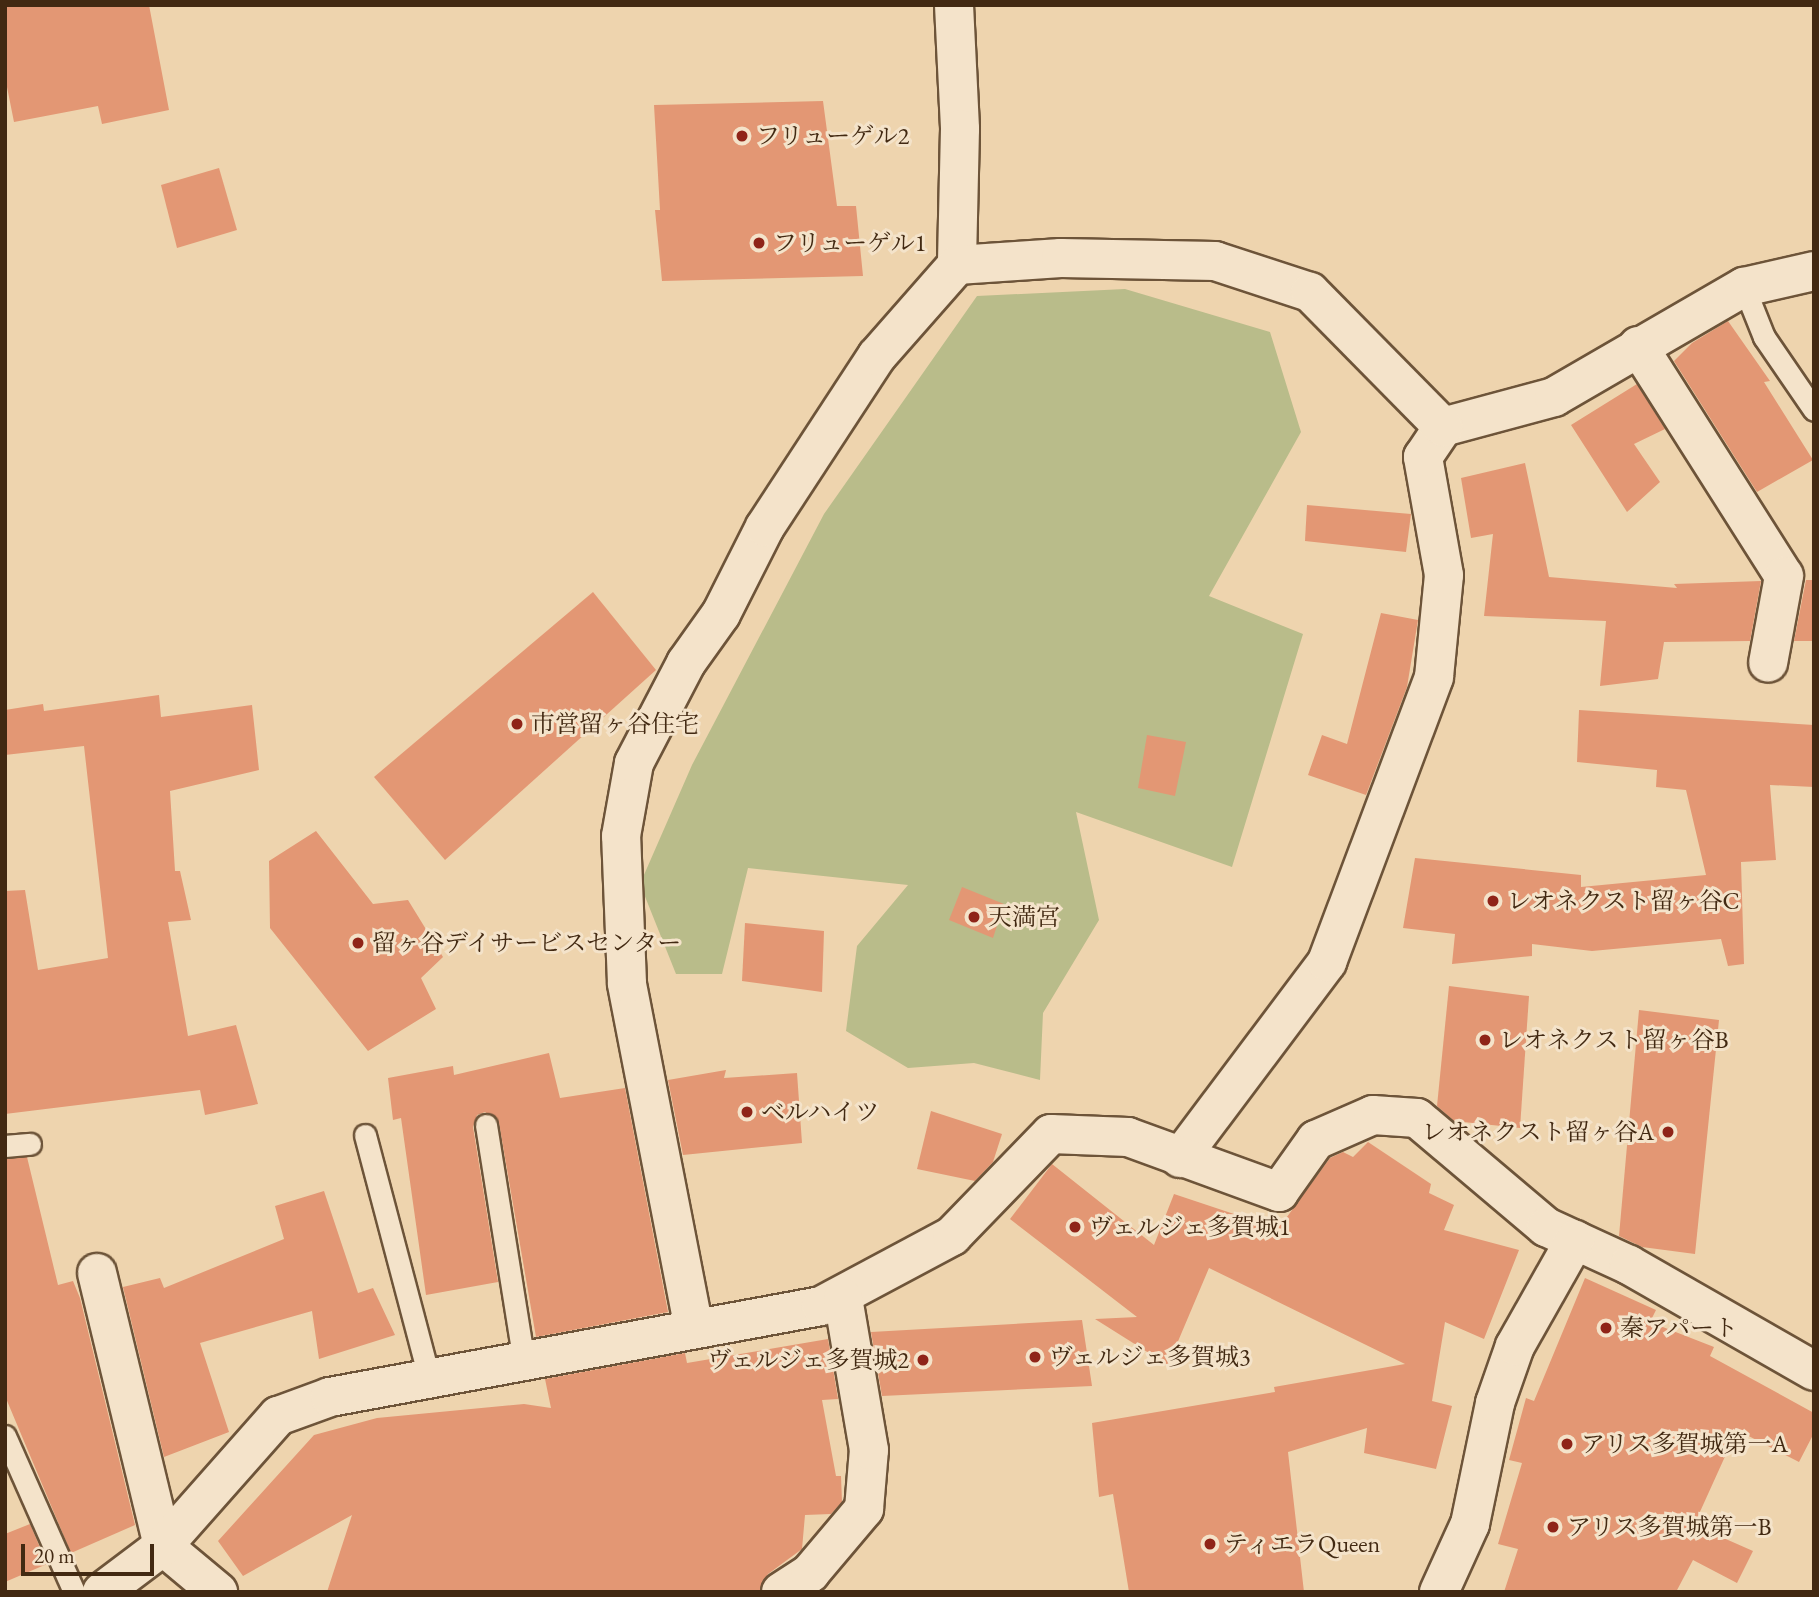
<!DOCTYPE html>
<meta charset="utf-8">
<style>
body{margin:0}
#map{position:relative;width:1819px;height:1597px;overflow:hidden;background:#eed4ae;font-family:"EB Garamond","Noto Serif JP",serif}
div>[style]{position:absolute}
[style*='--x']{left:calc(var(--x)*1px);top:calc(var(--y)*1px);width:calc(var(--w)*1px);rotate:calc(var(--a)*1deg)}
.green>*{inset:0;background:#b9bc8a}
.building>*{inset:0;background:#e39774}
.roads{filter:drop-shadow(2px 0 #6d5439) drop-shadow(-2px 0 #6d5439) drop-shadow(0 2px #6d5439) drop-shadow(0 -2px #6d5439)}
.lane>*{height:21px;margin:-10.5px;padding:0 10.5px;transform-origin:10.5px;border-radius:10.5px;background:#f4e3ca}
.street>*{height:38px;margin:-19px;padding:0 19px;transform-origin:19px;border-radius:19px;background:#f4e3ca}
.dots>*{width:19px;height:19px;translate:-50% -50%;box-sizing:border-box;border:4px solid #f4e3ca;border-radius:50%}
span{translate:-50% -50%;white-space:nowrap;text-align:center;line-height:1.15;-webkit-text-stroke:6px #f4e3ca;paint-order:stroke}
.poi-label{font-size:24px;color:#422912}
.left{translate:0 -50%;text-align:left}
.right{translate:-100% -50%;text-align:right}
.frame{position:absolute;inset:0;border:7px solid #422912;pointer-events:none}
.scale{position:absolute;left:21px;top:1544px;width:133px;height:32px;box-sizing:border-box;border:4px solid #422912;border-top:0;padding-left:9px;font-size:21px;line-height:24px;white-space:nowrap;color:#422912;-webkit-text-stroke:5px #f4e3ca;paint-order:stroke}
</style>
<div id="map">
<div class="green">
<i style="clip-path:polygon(1125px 289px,1270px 332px,1301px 432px,1209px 596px,1303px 634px,1232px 867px,1076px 812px,1099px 920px,1043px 1013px,1040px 1080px,974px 1063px,908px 1068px,846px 1031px,857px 946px,908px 885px,748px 868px,722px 974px,676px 974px,640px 884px,692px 765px,824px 514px,977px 296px)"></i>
</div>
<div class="building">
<i style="clip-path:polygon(5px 5px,149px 5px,169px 110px,102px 124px,98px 106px,14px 122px,5px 77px)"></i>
<i style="clip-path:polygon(823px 101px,837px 206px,856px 206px,863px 276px,662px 281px,655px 210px,660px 210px,654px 105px)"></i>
<i style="clip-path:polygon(219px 168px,237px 230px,177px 248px,161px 185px)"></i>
<i style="clip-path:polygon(1728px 321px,1770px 381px,1764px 382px,1813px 460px,1757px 492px,1674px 361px,1692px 343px)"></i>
<i style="clip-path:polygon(1637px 384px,1665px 429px,1634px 444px,1660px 482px,1627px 512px,1571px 425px)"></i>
<i style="clip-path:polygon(1525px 463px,1549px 577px,1677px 588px,1674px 584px,1761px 581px,1750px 641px,1664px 642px,1658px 679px,1600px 686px,1606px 621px,1484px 616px,1493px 534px,1471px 538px,1461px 478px)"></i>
<i style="clip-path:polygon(1307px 505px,1411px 514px,1406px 552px,1305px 541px)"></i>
<i style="clip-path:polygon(1806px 580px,1814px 580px,1814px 641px,1794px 641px)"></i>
<i style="clip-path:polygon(593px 592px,656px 670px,445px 860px,374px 777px)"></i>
<i style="clip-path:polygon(1381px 613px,1418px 620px,1407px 687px,1366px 795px,1308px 775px,1322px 735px,1347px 744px)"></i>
<i style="clip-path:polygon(159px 695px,161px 717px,252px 705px,259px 770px,170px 791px,175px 871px,180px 871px,191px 920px,168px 922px,188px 1036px,236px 1025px,258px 1104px,205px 1115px,200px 1090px,5px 1114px,5px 891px,25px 890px,38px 970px,108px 958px,84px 746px,5px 755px,5px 710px,43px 704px,44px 711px)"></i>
<i style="clip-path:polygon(1579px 710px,1814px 725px,1814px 787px,1770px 785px,1776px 860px,1741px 862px,1744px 964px,1728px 966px,1721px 939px,1592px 951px,1532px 944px,1532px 956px,1452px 964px,1455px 934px,1403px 928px,1415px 858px,1581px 875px,1581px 887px,1706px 875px,1686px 790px,1656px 787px,1657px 770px,1577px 762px)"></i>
<i style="clip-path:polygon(1147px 735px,1186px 742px,1175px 796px,1138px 788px)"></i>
<i style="clip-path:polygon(316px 831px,373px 904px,408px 900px,443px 957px,421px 978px,436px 1009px,368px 1051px,270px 928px,269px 861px)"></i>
<i style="clip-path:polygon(962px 887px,1004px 904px,993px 938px,949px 920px)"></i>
<i style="clip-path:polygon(745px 923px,824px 931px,822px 992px,742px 981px)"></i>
<i style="clip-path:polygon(1449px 986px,1529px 996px,1520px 1128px,1454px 1121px,1437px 1106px)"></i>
<i style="clip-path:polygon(1639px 1010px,1719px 1020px,1695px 1254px,1642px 1247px,1619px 1236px)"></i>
<i style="clip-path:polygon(549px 1053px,560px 1098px,625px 1088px,668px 1312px,536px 1337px,499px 1123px,485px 1112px,477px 1115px,473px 1127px,498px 1282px,426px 1295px,401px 1118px,393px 1120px,388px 1078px,453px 1066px,454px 1075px)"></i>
<i style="clip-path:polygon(726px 1070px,724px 1078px,797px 1073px,802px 1143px,683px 1155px,668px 1080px)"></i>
<i style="clip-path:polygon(931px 1111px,1002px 1134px,993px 1162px,975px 1181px,917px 1169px)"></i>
<i style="clip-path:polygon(1368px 1142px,1431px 1184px,1429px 1193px,1454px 1205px,1444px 1230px,1519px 1250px,1484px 1339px,1445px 1322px,1432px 1401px,1452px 1406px,1436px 1469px,1364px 1453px,1367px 1428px,1288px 1452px,1304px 1592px,1129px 1592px,1113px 1494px,1099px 1497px,1092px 1423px,1275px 1392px,1274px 1387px,1405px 1364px,1209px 1268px,1168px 1365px,1095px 1319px,1137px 1317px,1010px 1219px,1052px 1164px,1154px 1245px,1174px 1194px,1270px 1226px,1274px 1217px,1284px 1221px,1330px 1158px,1343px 1152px,1353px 1157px)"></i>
<i style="clip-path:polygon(27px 1157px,58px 1285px,73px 1281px,80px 1298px,135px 1525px,71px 1553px,5px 1396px,5px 1159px)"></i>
<i style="clip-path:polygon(324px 1191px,358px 1293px,373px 1288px,395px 1335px,319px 1359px,312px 1311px,200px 1343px,229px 1432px,164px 1457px,123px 1287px,160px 1278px,164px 1288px,284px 1239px,275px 1206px)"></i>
<i style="clip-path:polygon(1585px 1278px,1656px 1310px,1650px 1322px,1714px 1347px,1710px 1356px,1814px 1413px,1814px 1433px,1799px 1462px,1737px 1430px,1694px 1525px,1753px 1551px,1737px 1583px,1693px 1560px,1676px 1592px,1504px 1592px,1518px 1549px,1498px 1544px,1522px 1463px,1509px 1460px,1526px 1398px,1534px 1401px)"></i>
<i style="clip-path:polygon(1082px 1320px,1092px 1386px,882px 1396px,871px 1332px)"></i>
<i style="clip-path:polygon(828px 1339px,838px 1399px,822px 1400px,836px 1476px,841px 1476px,842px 1502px,831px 1514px,805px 1515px,802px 1549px,768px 1574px,759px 1592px,327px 1592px,352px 1515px,243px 1576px,218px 1541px,314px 1435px,377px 1418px,524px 1404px,551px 1408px,545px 1379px,685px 1353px,687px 1363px)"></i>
<i style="clip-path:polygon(30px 1524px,47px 1564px,5px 1582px,5px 1534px)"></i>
</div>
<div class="roads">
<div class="lane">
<i style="--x:1744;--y:287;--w:54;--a:68.2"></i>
<i style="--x:1764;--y:337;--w:88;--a:55.6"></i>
<i style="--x:486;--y:1125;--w:239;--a:80.9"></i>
<i style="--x:365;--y:1135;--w:251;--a:75.2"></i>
<i style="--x:5;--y:1146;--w:25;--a:-5"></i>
<i style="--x:5;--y:1436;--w:171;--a:66.1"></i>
</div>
<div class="street">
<i style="--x:954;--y:5;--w:124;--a:87.2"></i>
<i style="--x:960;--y:129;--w:136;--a:91.3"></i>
<i style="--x:1638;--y:346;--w:272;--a:57.6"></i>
<i style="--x:1784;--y:576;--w:88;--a:100.4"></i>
<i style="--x:1180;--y:1158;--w:245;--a:-53.1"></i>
<i style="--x:1327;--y:962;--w:304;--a:-69.4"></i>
<i style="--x:1434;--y:677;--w:102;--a:-84.4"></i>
<i style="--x:1444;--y:575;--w:120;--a:-100.1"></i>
<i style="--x:1423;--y:457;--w:36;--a:-56"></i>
<i style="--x:1443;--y:427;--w:115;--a:-15.1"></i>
<i style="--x:1554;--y:397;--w:220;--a:-30.1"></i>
<i style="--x:1744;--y:287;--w:72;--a:-12.9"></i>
<i style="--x:97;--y:1273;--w:281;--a:76.4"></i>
<i style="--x:163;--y:1546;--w:72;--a:39.9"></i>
<i style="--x:694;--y:1329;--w:352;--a:-101"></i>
<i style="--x:627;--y:983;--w:147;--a:-92.3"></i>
<i style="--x:621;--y:836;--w:74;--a:-79.9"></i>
<i style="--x:634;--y:763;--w:113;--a:-62.5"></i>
<i style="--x:686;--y:663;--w:60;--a:-54.5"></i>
<i style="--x:721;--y:614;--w:97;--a:-63.2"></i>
<i style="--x:765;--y:527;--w:204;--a:-56.8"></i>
<i style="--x:877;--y:356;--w:121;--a:-48.7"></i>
<i style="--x:957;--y:265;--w:104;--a:-3.9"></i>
<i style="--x:1061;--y:258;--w:154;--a:1.1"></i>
<i style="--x:1215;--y:261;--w:100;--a:18.1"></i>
<i style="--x:1310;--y:292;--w:190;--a:45.4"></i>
<i style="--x:102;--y:1592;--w:76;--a:-37"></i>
<i style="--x:163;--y:1546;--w:174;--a:-48.5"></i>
<i style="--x:278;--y:1416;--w:55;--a:-20.1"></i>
<i style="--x:330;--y:1397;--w:499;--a:-10.5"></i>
<i style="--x:821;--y:1306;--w:149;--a:-28.1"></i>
<i style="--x:952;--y:1236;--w:142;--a:-45.9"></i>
<i style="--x:1051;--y:1134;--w:77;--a:2.2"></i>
<i style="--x:1128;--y:1137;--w:161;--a:20"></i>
<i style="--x:1279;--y:1192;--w:64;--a:-54.6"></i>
<i style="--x:1316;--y:1140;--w:62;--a:-23.7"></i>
<i style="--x:1373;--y:1115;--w:44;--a:3.9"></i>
<i style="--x:1417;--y:1118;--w:169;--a:40.2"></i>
<i style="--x:1546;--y:1227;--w:91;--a:24.6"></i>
<i style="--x:1629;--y:1265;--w:213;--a:29.8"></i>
<i style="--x:781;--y:1592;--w:35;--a:-33"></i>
<i style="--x:810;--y:1573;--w:84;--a:-49.8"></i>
<i style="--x:864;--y:1509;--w:59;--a:-85.2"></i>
<i style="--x:869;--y:1450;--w:154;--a:-99.7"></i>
<i style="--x:1439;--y:1592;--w:75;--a:-65.5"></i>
<i style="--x:1470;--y:1524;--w:124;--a:-78.3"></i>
<i style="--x:1495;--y:1403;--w:60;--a:-70.7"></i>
<i style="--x:1515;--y:1346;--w:122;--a:-60.5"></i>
</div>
</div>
<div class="dots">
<i style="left:742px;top:136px;background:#8f2418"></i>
<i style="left:759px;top:243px;background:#8f2418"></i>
<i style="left:517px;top:724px;background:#8f2418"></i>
<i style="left:1493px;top:901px;background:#8f2418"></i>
<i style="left:974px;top:917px;background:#8f2418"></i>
<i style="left:358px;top:943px;background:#8f2418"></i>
<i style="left:1485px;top:1040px;background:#8f2418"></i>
<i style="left:747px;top:1112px;background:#8f2418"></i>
<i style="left:1668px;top:1132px;background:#8f2418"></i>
<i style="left:1075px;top:1227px;background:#8f2418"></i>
<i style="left:1606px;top:1328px;background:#8f2418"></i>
<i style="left:1035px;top:1357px;background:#8f2418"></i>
<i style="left:923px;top:1360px;background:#8f2418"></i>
<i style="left:1567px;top:1444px;background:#8f2418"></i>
<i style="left:1553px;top:1527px;background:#8f2418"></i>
<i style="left:1210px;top:1544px;background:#8f2418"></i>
</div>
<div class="poi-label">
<span class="left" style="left:756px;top:136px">フリューゲル2</span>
<span class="left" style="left:773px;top:243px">フリューゲル1</span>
<span class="left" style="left:531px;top:724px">市営留ヶ谷住宅</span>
<span class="left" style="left:1507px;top:901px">レオネクスト留ヶ谷C</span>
<span class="left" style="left:988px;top:917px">天満宮</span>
<span class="left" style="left:372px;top:943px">留ヶ谷デイサービスセンター</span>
<span class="left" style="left:1499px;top:1040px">レオネクスト留ヶ谷B</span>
<span class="left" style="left:761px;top:1112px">ベルハイツ</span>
<span class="right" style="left:1654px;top:1132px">レオネクスト留ヶ谷A</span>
<span class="left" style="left:1089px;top:1227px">ヴェルジェ多賀城1</span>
<span class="left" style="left:1620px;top:1328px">秦アパート</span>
<span class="left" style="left:1049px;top:1357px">ヴェルジェ多賀城3</span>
<span class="right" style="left:909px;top:1360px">ヴェルジェ多賀城2</span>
<span class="left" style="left:1581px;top:1444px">アリス多賀城第一A</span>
<span class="left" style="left:1567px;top:1527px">アリス多賀城第一B</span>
<span class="left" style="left:1224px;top:1544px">ティエラQueen</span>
</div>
<div class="frame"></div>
<div class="scale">20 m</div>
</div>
